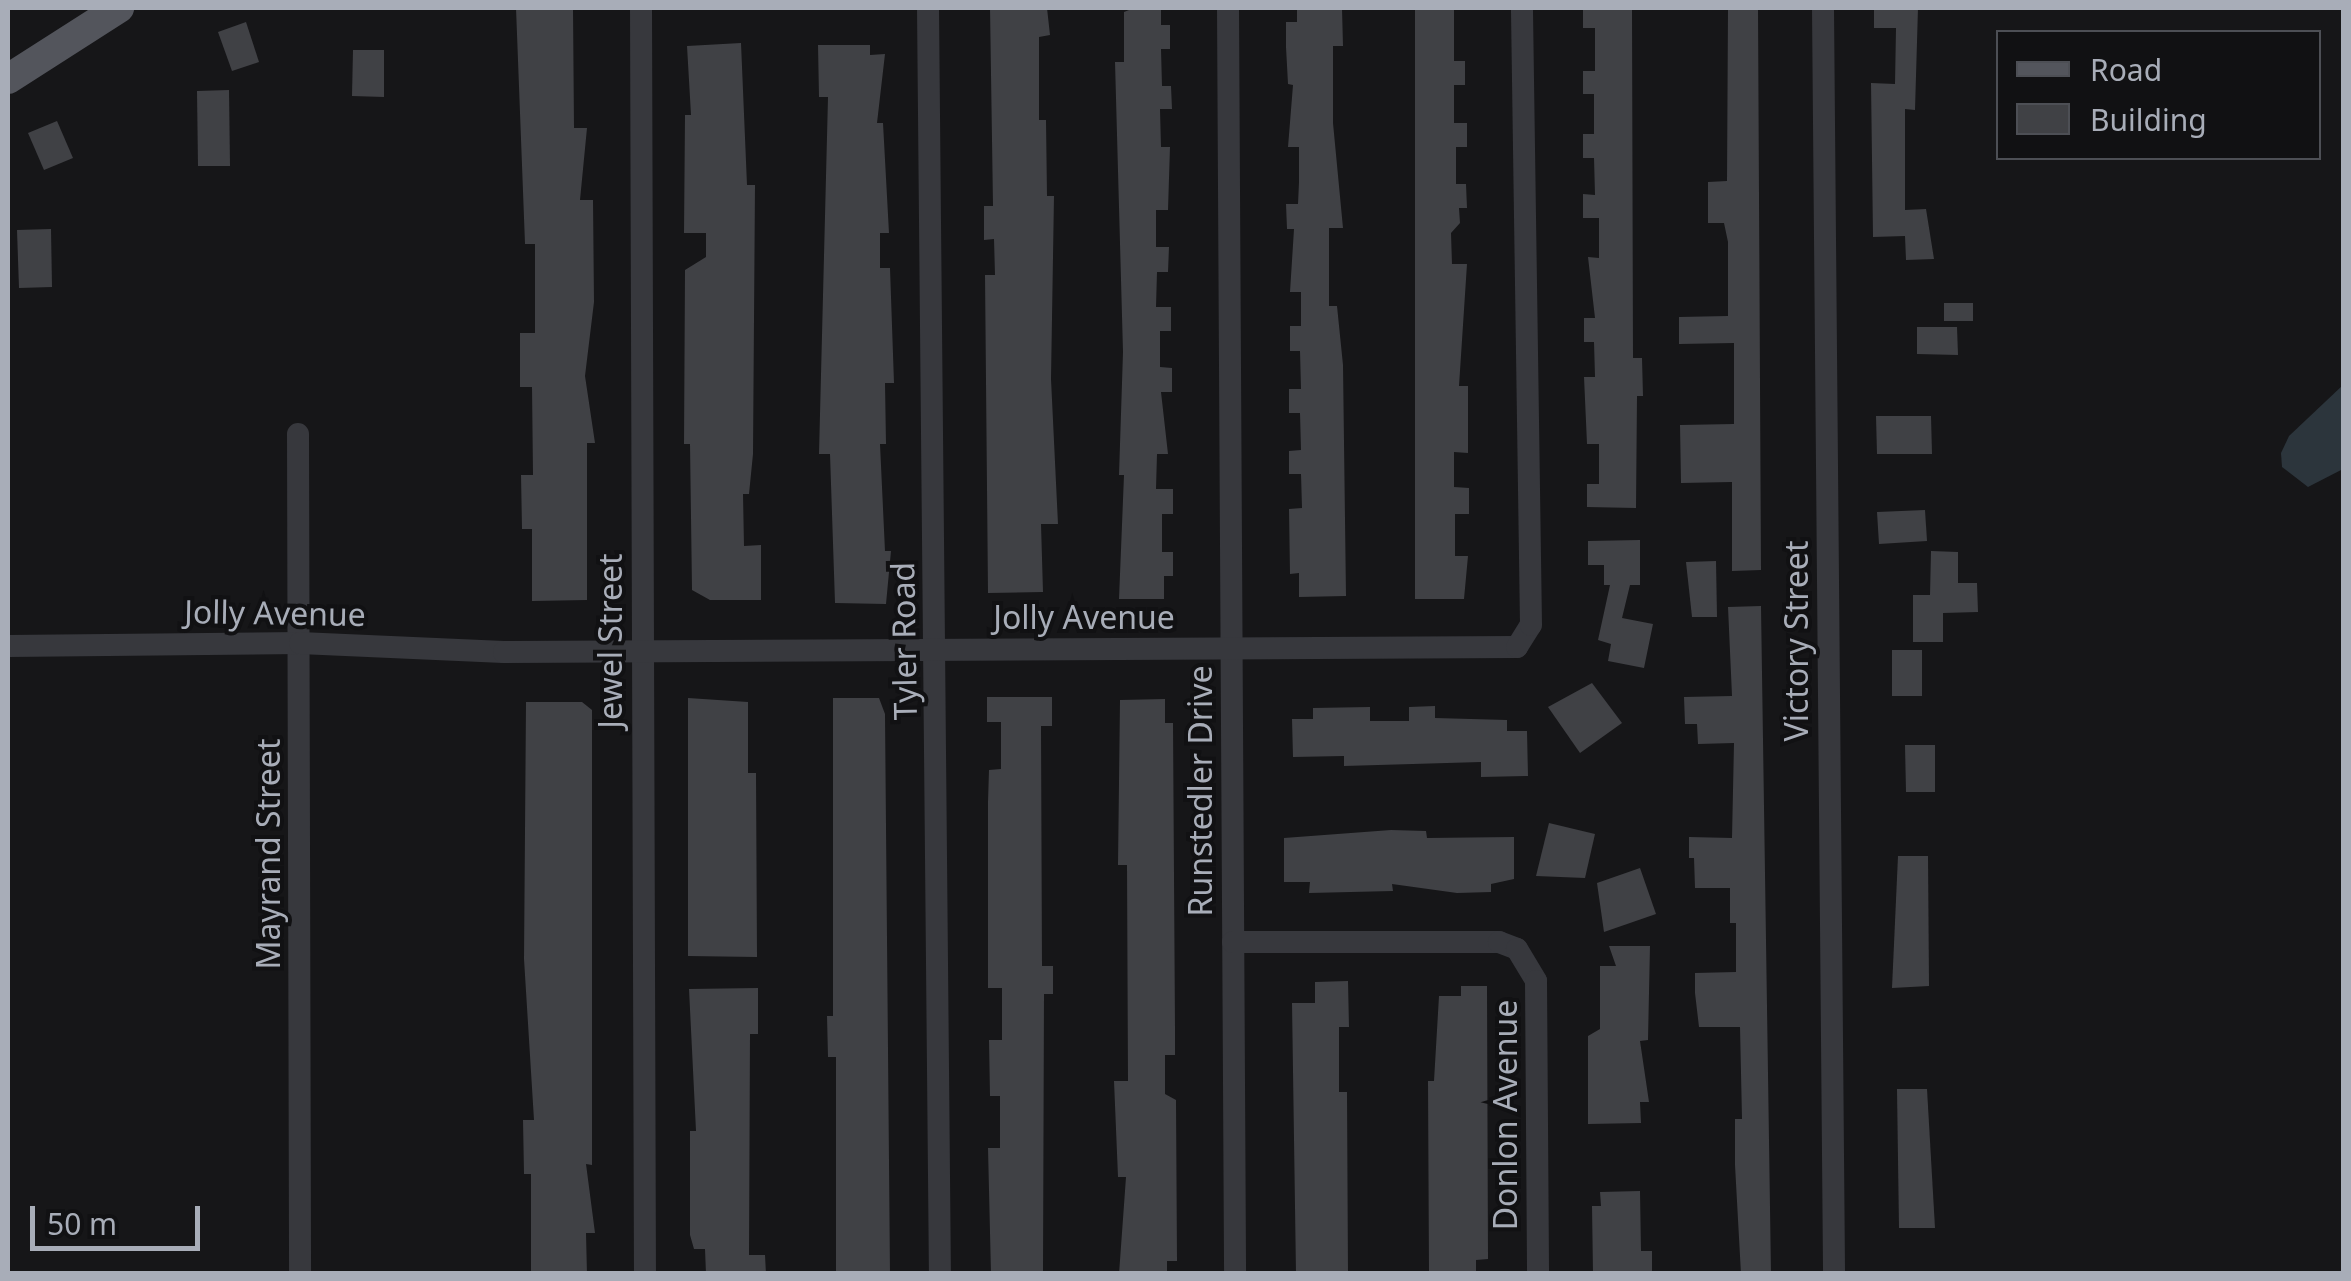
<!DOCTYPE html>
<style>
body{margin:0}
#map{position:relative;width:2351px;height:1281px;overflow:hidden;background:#161618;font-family:"Noto Sans",sans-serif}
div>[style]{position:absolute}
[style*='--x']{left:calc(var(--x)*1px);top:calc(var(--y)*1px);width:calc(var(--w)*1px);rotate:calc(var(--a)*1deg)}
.water>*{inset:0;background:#2c353c}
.building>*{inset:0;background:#404145}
.minor>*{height:22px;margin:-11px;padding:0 11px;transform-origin:11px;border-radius:11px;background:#37383d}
.major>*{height:30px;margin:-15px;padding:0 15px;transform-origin:15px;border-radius:15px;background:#53555c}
span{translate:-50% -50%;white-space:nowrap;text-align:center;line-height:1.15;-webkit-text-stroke:8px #111113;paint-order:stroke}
.street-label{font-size:32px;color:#a8adb8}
.frame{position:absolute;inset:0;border:10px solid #a8adb8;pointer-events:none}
.legend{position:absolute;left:1996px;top:30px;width:325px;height:130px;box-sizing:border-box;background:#111113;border:2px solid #4d4f55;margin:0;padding:12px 18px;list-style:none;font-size:30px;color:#a8adb8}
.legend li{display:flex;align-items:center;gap:20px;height:50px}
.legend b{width:50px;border:2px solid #4d4f55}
.scale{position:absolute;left:30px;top:1206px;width:170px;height:45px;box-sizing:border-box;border:5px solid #a8adb8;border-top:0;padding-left:12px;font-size:30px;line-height:35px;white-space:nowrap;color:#a8adb8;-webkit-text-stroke:8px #111113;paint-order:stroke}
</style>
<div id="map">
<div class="water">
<i style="clip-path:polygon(2343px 385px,2343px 469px,2308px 487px,2282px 467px,2281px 453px,2289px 436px)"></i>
</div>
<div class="building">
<i style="clip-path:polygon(516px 8px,573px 8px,574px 128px,587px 128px,580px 200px,593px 200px,594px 302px,585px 376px,595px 443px,587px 443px,587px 600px,532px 601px,532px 529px,522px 529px,521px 475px,533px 475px,532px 387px,520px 387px,520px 333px,535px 333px,535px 244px,525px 244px)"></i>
<i style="clip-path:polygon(990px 8px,1047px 8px,1050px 35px,1039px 37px,1039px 120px,1046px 120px,1047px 196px,1054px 196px,1051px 379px,1058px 524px,1041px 524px,1043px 592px,988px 593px,985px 275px,995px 275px,994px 239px,984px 240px,984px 206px,993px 206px)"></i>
<i style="clip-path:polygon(1134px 8px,1161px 8px,1161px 25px,1170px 25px,1170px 49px,1161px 49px,1162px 86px,1171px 86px,1172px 109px,1160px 109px,1161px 147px,1170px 147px,1168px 210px,1156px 210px,1156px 247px,1169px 247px,1168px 272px,1157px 272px,1156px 307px,1171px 307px,1171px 331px,1160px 331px,1160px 367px,1172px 368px,1172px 392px,1161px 392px,1168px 454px,1157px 454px,1156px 489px,1173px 489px,1173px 514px,1162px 514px,1162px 552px,1173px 552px,1173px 576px,1164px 576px,1164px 599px,1119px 599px,1124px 475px,1119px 475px,1123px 352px,1115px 62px,1124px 62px,1124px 12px)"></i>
<i style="clip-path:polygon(1297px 8px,1342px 8px,1343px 46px,1333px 46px,1333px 123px,1343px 228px,1329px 228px,1329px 306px,1337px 306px,1343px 365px,1346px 596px,1299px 597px,1299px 573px,1290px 574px,1289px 509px,1302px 508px,1301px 474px,1289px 474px,1289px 451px,1301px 450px,1300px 413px,1289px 413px,1289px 389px,1301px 389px,1300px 351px,1290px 351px,1290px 326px,1301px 326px,1301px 292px,1290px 292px,1294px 229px,1287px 229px,1286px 204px,1298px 204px,1299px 182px,1299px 147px,1288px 147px,1293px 85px,1288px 84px,1286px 47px,1286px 22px,1297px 22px)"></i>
<i style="clip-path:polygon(1415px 8px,1454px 8px,1454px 61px,1465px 61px,1465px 85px,1454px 85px,1454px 123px,1467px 123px,1467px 147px,1456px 147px,1456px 184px,1466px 184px,1467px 208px,1459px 208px,1460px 223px,1451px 233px,1452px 264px,1467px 264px,1459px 386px,1468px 386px,1468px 453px,1454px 452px,1454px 487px,1469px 488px,1469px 514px,1455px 514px,1455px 556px,1468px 556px,1464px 599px,1415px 599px)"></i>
<i style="clip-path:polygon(1583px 8px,1632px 8px,1633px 358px,1642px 358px,1643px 396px,1637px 396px,1636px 508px,1587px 507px,1587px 484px,1599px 484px,1599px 444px,1587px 444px,1584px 377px,1595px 377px,1594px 342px,1584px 342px,1584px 318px,1595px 318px,1588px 257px,1599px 258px,1599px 218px,1583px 218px,1583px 194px,1595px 195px,1594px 158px,1583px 158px,1583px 134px,1594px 134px,1594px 94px,1583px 94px,1583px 71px,1595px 71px,1595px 28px,1583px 28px)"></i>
<i style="clip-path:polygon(1728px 8px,1758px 8px,1761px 570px,1732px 571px,1732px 482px,1681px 483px,1680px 425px,1734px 424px,1734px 343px,1679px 344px,1679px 317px,1728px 316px,1728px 242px,1724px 223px,1708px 223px,1708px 182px,1727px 181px)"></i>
<i style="clip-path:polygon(1874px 8px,1918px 8px,1915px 110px,1905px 109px,1905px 210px,1926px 209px,1934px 259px,1906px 260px,1905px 236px,1873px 237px,1871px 83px,1895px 84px,1896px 28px,1874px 28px)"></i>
<i style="clip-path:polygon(246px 22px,259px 62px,232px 71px,218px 32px)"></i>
<i style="clip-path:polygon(741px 43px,747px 185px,755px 185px,753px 454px,749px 494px,743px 494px,744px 546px,761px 545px,761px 600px,710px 600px,692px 590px,690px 444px,684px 444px,685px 270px,706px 257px,706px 233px,684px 233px,685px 115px,691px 115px,687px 46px)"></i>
<i style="clip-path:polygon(818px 45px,870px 45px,870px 55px,885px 54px,877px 123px,883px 123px,889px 233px,880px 233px,880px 268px,890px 268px,894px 383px,885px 383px,886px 444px,880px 444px,885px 551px,891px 551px,886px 604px,835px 603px,830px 454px,819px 454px,828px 97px,819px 97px)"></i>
<i style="clip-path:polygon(353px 50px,384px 50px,384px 97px,352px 96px)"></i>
<i style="clip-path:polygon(229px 90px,230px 166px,198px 166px,197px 91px)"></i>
<i style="clip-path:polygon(57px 121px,73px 158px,44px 170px,28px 133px)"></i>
<i style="clip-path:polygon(51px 229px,52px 287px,19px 288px,17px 230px)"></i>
<i style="clip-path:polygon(1944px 303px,1973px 303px,1973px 321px,1944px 321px)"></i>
<i style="clip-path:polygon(1917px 327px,1957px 327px,1958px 355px,1917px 354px)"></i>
<i style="clip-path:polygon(1876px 416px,1931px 416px,1932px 454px,1877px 454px)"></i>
<i style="clip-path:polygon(1925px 510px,1927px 541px,1879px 544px,1877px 512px)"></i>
<i style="clip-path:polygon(1640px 540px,1640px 585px,1630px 585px,1622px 618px,1653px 624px,1644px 668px,1608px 661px,1611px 644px,1598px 640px,1610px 585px,1604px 585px,1604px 565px,1588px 565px,1588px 541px)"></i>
<i style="clip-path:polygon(1931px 551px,1958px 552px,1958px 583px,1977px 583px,1978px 612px,1943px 613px,1943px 642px,1913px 642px,1913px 595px,1930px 595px)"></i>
<i style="clip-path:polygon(1716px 561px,1717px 617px,1692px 617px,1686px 562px)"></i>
<i style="clip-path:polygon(1761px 606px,1771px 1274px,1741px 1274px,1735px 1165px,1735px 1119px,1742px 1119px,1740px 1027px,1699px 1027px,1695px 993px,1695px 973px,1736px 972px,1736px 923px,1730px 923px,1730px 888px,1695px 888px,1694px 858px,1689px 858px,1689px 837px,1732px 838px,1734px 743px,1698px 744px,1697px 724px,1685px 724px,1684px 697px,1732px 696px,1728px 607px)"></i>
<i style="clip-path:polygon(1892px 650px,1922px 650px,1922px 696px,1892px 696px)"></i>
<i style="clip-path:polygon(1592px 683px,1622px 723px,1580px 753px,1548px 707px)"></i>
<i style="clip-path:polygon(987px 697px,1052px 697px,1052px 726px,1041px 726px,1042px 966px,1053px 966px,1053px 994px,1044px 994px,1043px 1274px,991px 1274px,988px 1148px,1000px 1148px,1000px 1096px,990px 1096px,989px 1040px,1002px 1040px,1002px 988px,988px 988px,988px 802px,989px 770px,1001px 769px,1001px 722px,987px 722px)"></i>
<i style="clip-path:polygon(688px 698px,748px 702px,748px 773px,756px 773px,757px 957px,688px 956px)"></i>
<i style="clip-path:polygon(833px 698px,879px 698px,885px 714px,890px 1274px,836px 1274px,836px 1057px,828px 1057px,827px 1016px,833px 1016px)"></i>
<i style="clip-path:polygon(1165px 699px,1165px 723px,1173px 723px,1175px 1029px,1175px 1055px,1165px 1055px,1165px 1094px,1176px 1100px,1177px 1261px,1167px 1261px,1167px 1274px,1119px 1274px,1126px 1177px,1118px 1177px,1114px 1081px,1128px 1081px,1127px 865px,1118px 865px,1120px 700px)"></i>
<i style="clip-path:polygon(526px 702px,582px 702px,592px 710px,592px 1165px,586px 1164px,595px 1233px,586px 1233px,587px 1274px,531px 1274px,531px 1174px,524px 1174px,523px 1120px,534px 1120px,524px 959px)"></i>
<i style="clip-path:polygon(1435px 706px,1435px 718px,1507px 720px,1507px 731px,1527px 731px,1528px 776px,1481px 777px,1481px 762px,1344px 766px,1344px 756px,1293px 757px,1292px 719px,1313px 719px,1313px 708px,1370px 707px,1370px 721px,1409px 721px,1409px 707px)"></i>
<i style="clip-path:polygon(1905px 745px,1935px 745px,1935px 792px,1906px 792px)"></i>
<i style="clip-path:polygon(1549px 823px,1595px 834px,1585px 878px,1536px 876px)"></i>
<i style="clip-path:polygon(1391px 830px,1426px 831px,1427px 838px,1514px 837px,1514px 879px,1491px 884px,1491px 892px,1457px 893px,1392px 884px,1393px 891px,1309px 893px,1310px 882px,1284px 882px,1284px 838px)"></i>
<i style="clip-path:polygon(1898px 856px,1928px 856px,1929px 986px,1892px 988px)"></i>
<i style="clip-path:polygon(1640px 868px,1656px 914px,1604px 932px,1597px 883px)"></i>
<i style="clip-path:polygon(1609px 946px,1650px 946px,1648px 1040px,1640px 1041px,1649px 1102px,1640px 1102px,1641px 1123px,1588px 1124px,1588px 1036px,1600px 1029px,1600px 966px,1616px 966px)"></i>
<i style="clip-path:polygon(1348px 981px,1349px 1027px,1339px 1027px,1339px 1092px,1347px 1092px,1348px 1274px,1296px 1274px,1292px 1003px,1315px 1003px,1315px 982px)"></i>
<i style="clip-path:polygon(1461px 986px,1487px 986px,1488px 1259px,1476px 1260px,1476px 1274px,1429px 1274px,1428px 1081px,1434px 1081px,1439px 996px,1461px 996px)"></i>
<i style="clip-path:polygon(758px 988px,758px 1034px,750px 1034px,749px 1255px,765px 1255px,766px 1274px,706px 1274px,705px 1249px,694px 1249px,690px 1235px,690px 1131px,696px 1131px,689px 989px)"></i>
<i style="clip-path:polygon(1897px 1089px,1927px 1089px,1935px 1228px,1899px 1228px)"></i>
<i style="clip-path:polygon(1640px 1191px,1641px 1251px,1652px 1251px,1652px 1272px,1593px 1274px,1592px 1206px,1601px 1206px,1600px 1192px)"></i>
</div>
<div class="minor">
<i style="--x:641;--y:8;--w:1266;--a:89.82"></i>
<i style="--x:928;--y:8;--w:1266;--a:89.46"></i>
<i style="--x:1228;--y:8;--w:1266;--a:89.68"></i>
<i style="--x:1823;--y:8;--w:1266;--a:89.5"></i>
<i style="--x:298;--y:434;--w:840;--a:89.86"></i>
<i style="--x:8;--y:646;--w:292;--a:-0.6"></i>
<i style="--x:300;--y:643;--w:204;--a:2.5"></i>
<i style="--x:504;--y:652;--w:1013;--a:-0.28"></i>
<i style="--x:1517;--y:647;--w:26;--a:-58"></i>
<i style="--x:1531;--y:625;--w:617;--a:-90.84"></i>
<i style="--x:1233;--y:942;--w:266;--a:0"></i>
<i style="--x:1499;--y:942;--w:19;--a:21"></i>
<i style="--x:1517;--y:949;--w:37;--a:59"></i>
<i style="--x:1536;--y:981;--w:293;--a:89.6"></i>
</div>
<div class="major">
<i style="--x:8;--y:79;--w:132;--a:-32.6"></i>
</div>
<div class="street-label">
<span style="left:275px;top:613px;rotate:1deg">Jolly Avenue</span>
<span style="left:1084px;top:617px">Jolly Avenue</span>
<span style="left:610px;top:641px;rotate:-90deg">Jewel Street</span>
<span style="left:904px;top:641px;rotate:-91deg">Tyler Road</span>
<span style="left:1796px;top:641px;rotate:-90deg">Victory Street</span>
<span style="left:1200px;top:791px;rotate:-90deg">Runstedler Drive</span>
<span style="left:268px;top:854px;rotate:-90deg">Mayrand Street</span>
<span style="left:1505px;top:1115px;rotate:-90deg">Donlon Avenue</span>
</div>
<div class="frame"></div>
<ul class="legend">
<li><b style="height:12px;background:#53555c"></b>Road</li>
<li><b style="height:28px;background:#404145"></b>Building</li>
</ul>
<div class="scale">50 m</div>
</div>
